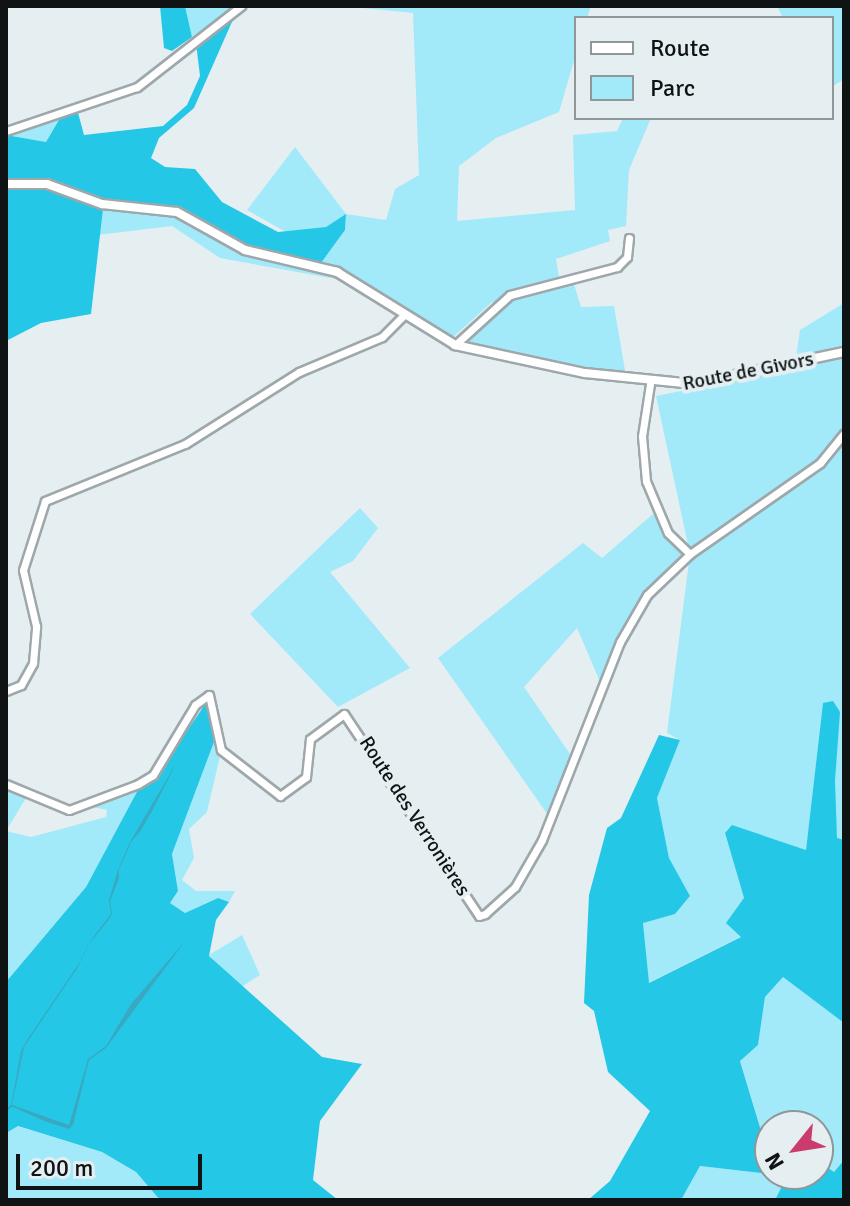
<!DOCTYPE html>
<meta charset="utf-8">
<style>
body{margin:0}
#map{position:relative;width:850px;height:1206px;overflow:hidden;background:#e5eff2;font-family:Signika,sans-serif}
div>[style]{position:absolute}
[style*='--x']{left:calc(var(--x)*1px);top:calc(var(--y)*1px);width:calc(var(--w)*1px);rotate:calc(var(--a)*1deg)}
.green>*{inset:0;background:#a2e9fa}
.forest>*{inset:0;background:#24c8e6}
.water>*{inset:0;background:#38a9c0}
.stream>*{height:2px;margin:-1px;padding:0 1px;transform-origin:1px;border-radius:1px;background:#38a9c0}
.roads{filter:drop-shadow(2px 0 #9ea7aa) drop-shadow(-2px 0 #9ea7aa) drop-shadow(0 2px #9ea7aa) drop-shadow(0 -2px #9ea7aa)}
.minor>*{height:7px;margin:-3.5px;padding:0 3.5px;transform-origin:3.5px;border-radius:3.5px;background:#fff}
.tertiary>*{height:8px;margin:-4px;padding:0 4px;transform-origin:4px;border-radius:4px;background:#fff}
span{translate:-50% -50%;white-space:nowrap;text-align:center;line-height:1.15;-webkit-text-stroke:8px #e5eff2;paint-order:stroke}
.street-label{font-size:20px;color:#0f1313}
.frame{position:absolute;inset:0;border:8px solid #0f1313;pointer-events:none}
.legend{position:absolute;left:574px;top:16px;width:260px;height:104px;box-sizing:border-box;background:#e5eff2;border:2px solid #8f9799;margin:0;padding:10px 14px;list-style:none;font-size:24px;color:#0f1313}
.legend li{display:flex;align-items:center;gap:16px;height:40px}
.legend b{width:40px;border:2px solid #8f9799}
.north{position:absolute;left:754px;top:1110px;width:80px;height:80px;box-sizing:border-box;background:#e5eff2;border:2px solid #8f9799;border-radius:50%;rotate:240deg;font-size:22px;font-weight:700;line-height:32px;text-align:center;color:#0f1313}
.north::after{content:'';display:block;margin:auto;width:28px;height:36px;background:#c93c6b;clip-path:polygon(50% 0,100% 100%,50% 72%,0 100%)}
.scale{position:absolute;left:16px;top:1154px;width:186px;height:36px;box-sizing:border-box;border:4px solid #0f1313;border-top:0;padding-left:10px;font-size:24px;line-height:28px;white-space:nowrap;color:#0f1313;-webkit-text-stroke:6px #e5eff2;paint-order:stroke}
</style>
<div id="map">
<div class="green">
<i style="clip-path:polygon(185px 6px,237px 6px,192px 37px)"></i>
<i style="clip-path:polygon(343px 6px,591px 6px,587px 18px,576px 18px,576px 54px,559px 112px,496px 138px,459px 166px,457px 221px,575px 210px,573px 135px,617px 131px,623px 118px,651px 118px,629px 170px,626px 226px,608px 230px,610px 241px,556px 259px,559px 277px,491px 303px,452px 338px,321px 263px,345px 230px,346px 215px,326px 227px,286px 232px,247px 210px,295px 147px,346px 214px,386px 220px,395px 189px,419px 175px,413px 13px)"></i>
<i style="clip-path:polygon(777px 6px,844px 6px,844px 79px,832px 87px,832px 18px,783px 18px)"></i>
<i style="clip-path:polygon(63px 113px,46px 142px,6px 135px,33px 125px)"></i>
<i style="clip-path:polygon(103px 208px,179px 217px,249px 256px,342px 280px,220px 258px,172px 226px,97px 235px)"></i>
<i style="clip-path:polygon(573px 281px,581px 307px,614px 306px,626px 376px,464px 341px,503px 302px)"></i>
<i style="clip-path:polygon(844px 303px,844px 345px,796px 357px,800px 330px)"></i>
<i style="clip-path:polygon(844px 358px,844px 840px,837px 839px,823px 704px,806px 850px,732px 826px,725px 833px,744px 898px,742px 936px,648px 983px,643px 922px,675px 914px,690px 896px,669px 858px,657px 798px,680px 740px,667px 733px,690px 554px,656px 396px)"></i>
<i style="clip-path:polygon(360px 508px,378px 528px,353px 561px,330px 572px,410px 668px,338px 707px,250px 614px)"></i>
<i style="clip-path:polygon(653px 514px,682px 554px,629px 617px,601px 684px,577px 628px,524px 687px,572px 757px,550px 818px,438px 658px,583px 543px,602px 558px)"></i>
<i style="clip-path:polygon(214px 742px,220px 756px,207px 812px,189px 829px,194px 858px,182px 880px,196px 891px,235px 891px,229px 902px,218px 898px,185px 913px,170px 903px,178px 891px,172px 854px)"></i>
<i style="clip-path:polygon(6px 787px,29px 793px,6px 831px,31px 837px,106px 817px,107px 810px,93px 807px,139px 788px,86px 887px,6px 982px)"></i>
<i style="clip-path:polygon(242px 935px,260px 975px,240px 988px,209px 955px)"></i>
<i style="clip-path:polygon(783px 977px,844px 1023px,844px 1160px,834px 1172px,818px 1161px,818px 1126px,770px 1126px,770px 1174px,788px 1174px,775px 1200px,681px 1200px,700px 1166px,761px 1173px,769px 1157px,740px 1060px,758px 1045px,765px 997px)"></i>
<i style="clip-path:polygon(17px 1126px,102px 1152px,136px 1172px,160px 1200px,6px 1200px,6px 1133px)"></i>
</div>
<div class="forest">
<i style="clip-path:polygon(160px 6px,185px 6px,192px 37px,172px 51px,164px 48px)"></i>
<i style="clip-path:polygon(235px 15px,194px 108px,159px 138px,151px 158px,165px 167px,195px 169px,222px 202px,278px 232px,326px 227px,346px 214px,345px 230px,321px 263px,310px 263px,250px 248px,182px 208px,104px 200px,91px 314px,41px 323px,6px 341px,6px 135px,46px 142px,63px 113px,77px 109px,84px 135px,163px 126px,187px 105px,200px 76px,196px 43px)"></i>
<i style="clip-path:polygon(208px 700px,214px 742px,172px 854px,178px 891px,170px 903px,185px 913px,218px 898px,229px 902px,216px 920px,209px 956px,322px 1057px,362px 1064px,320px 1121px,313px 1180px,338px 1200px,160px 1200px,136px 1172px,102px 1152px,18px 1126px,6px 1133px,6px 982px,86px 887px,139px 788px,157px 775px)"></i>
<i style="clip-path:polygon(833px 701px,840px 712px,835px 781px,837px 838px,844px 840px,844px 1023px,783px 977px,765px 997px,758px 1045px,740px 1061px,769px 1157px,761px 1173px,700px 1166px,681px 1200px,588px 1200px,610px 1181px,650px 1111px,608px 1072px,594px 1011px,584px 1003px,589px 895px,607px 828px,621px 818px,659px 735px,680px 740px,657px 798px,669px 858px,690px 896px,675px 914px,643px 923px,649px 983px,741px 937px,726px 923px,744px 898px,725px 833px,732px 825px,806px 850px,823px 703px)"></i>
<i style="clip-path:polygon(844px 1160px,844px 1200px,775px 1200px,788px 1174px,818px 1174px,818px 1161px,834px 1172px)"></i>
</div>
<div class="water">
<i style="clip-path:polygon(177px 762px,153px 809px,141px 830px,131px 842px,124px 859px,119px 869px,119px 878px,110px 901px,112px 914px,107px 922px,89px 944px,78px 967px,24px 1047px,12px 1105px,69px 1125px,88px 1059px,106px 1046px,131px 1004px,186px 940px,106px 1048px,89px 1060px,73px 1125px,69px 1129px,44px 1121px,11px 1106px,21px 1051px,27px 1040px,80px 962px,88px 945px,94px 936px,111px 914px,109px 900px,118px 870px,130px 842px)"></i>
</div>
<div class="stream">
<i style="--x:6;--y:1111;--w:8;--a:-45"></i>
</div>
<div class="roads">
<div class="minor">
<i style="--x:6;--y:131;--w:138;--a:-18.6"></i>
<i style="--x:137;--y:87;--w:132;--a:-37.9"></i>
<i style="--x:455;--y:345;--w:74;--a:-42.3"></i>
<i style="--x:510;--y:295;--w:111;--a:-14.7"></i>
<i style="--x:617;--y:267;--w:14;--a:-45"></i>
<i style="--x:627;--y:257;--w:19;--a:-84"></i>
<i style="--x:650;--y:384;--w:53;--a:98.7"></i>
<i style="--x:642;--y:436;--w:45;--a:84.9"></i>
<i style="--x:646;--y:481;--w:56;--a:67.1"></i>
<i style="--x:668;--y:533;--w:30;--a:44"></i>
<i style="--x:6;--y:691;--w:16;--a:-22"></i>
<i style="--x:21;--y:685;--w:25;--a:-61"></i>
<i style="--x:33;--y:663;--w:37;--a:-85"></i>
<i style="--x:36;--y:626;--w:57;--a:-103.1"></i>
<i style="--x:23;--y:570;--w:72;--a:-72.3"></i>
<i style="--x:45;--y:501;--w:151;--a:-22.2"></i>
<i style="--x:185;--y:444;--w:135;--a:-32.3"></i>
<i style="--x:299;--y:372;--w:90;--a:-22.9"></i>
<i style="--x:382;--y:337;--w:31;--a:-45"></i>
<i style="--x:6;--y:784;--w:68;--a:22.4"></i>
<i style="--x:69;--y:810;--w:74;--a:-20.6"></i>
<i style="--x:138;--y:784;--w:17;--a:-31"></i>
<i style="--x:153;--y:775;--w:82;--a:-59"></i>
<i style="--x:195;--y:705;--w:17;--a:-36"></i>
<i style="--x:209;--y:695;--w:56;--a:77.7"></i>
<i style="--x:221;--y:750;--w:75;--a:37.9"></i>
<i style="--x:280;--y:796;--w:32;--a:-36"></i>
<i style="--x:306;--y:777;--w:38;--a:-84"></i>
<i style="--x:310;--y:739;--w:42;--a:-36.3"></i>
<i style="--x:344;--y:714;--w:243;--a:56.2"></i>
<i style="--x:479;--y:916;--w:6;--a:-18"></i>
<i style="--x:485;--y:914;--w:40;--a:-42"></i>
<i style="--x:515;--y:887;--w:54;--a:-60.1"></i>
<i style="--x:542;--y:840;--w:213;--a:-68.5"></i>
<i style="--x:620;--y:642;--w:54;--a:-60.1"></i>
<i style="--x:647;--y:595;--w:59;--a:-43.6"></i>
<i style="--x:690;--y:554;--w:159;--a:-35"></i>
<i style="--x:820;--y:463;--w:38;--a:-51"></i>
</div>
<div class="tertiary">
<i style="--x:6;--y:184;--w:41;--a:0"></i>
<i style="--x:47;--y:184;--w:59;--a:20"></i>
<i style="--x:102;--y:204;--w:75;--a:6.1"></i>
<i style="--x:177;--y:212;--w:78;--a:29.2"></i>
<i style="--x:245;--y:250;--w:95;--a:13.4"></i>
<i style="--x:337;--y:272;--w:139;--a:31.7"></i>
<i style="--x:455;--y:345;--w:133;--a:12.2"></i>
<i style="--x:585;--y:373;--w:109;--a:5.8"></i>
<i style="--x:693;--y:384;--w:154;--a:-12"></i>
</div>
</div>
<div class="street-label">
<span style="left:748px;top:371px;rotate:-11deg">Route de Givors</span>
<span style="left:415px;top:816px;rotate:57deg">Route des Verronières</span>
</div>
<div class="frame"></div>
<ul class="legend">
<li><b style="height:10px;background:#fff"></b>Route</li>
<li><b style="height:22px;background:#a2e9fa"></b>Parc</li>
</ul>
<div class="north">N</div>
<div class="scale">200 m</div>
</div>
